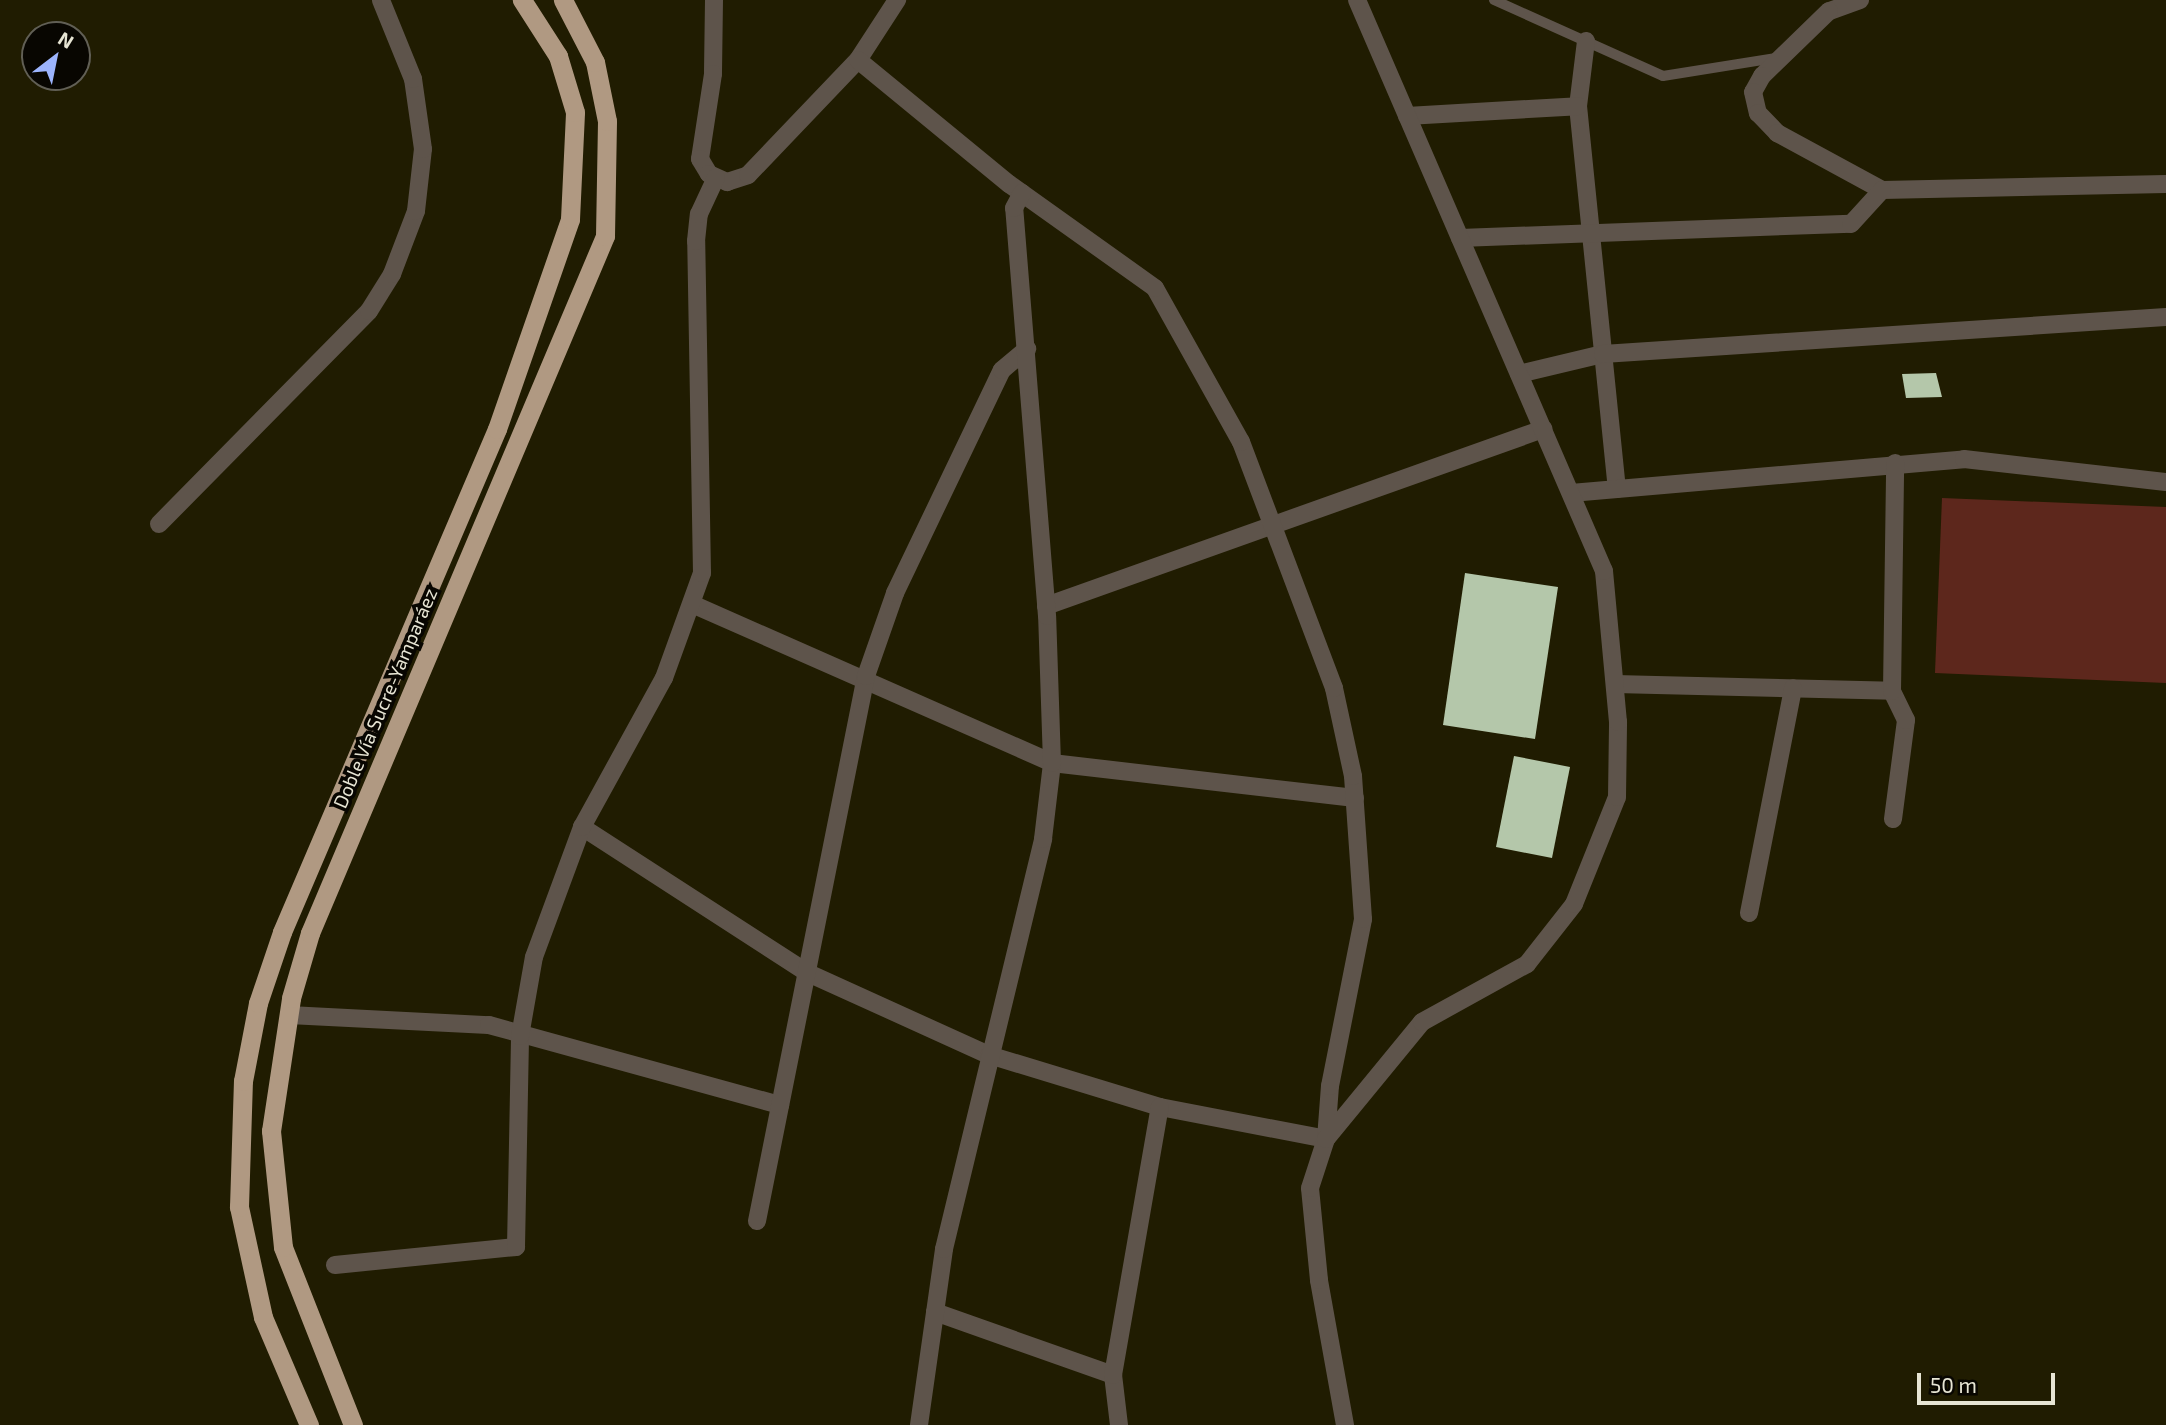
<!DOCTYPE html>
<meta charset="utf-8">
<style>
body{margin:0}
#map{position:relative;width:2166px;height:1425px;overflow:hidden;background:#201c01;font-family:"Exo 2",sans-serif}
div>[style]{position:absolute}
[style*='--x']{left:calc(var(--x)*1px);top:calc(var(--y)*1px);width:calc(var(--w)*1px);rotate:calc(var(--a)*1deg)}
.green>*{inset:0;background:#5d271c}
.building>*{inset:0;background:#b4c7aa}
.service>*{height:10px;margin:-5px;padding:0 5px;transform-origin:5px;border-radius:5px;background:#5e544b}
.minor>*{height:18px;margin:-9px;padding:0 9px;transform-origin:9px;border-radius:9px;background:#5e544b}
.trunk>*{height:19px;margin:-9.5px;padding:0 9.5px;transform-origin:9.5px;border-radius:9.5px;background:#b09982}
span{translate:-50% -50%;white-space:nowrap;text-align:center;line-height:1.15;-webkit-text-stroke:7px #080601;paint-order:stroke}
.street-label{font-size:19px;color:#e7e5d4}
.north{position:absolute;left:21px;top:21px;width:70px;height:70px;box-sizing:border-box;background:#080601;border:2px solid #615f55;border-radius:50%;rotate:32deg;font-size:19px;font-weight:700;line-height:28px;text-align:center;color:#e7e5d4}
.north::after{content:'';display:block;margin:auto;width:24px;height:32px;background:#9cb4fd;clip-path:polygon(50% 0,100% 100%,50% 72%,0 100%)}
.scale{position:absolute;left:1917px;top:1373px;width:138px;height:32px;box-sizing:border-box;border:4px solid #e7e5d4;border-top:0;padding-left:9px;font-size:21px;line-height:24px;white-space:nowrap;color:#e7e5d4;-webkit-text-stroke:5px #080601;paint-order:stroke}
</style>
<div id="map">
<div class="green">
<i style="clip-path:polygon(1942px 498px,2166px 507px,2166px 683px,1935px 673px)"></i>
</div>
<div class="building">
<i style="clip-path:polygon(1936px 373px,1942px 397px,1906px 398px,1902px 374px)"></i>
<i style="clip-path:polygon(1465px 573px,1558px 587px,1535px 739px,1443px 725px)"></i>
<i style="clip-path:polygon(1514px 756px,1570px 767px,1552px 858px,1496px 847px)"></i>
</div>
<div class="service">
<i style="--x:1494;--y:0;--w:185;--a:24.2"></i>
<i style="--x:1663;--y:76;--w:113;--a:-9.1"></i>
</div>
<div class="minor">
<i style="--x:714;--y:0;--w:74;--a:90.8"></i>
<i style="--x:713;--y:74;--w:86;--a:98.7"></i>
<i style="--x:700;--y:159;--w:17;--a:59"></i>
<i style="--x:709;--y:174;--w:20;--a:24"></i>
<i style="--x:727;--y:182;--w:22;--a:-18"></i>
<i style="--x:748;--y:175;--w:159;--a:-46.3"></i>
<i style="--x:858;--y:60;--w:72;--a:-57"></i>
<i style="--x:1860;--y:0;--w:33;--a:160"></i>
<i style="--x:1829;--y:11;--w:93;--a:135.9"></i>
<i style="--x:1762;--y:76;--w:18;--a:119"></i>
<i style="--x:1753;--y:92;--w:22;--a:77"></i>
<i style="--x:1758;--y:113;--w:28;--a:46"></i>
<i style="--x:1777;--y:133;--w:119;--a:28.5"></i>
<i style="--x:1882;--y:190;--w:284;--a:-1.2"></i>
<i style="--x:1586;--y:41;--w:65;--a:97"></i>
<i style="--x:1578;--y:106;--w:385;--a:84.2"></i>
<i style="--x:1407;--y:116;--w:171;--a:-3.3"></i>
<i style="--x:1460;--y:238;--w:391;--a:-2.1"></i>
<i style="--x:1851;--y:224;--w:46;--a:-47.6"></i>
<i style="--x:1519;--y:374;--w:86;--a:-13.4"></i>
<i style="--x:1603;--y:354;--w:564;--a:-3.76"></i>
<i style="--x:1571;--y:493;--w:394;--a:-4.9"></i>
<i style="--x:1964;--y:459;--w:203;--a:6.5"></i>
<i style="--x:159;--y:524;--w:299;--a:-45.4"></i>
<i style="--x:369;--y:311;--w:44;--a:-58.1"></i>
<i style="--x:392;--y:274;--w:67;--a:-69.1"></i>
<i style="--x:416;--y:211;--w:62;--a:-83.6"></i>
<i style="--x:423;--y:149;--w:71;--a:-98.1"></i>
<i style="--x:413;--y:79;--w:85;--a:-112.1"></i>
<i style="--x:692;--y:604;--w:394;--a:23.8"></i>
<i style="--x:1052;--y:763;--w:305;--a:6.6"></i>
<i style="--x:1046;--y:606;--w:528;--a:-19.6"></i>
<i style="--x:1615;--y:684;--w:277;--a:1.4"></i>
<i style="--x:1893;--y:819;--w:100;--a:-82.5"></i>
<i style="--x:1906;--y:720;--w:32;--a:-116"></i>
<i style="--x:1892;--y:691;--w:228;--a:-89.2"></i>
<i style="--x:582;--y:827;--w:269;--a:32.9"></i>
<i style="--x:808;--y:973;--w:199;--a:24.4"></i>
<i style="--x:989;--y:1055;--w:179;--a:16.9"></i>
<i style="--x:1160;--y:1107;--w:169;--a:10.9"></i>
<i style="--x:1326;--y:1139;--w:53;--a:-85.7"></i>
<i style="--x:1330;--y:1086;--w:170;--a:-78.8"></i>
<i style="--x:1363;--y:919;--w:143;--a:-94"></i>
<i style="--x:1353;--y:776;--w:90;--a:-102.2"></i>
<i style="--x:1334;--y:688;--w:263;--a:-110.7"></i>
<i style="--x:1241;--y:442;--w:176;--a:-119.2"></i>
<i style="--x:1155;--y:288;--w:179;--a:-144.5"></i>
<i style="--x:1009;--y:184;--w:195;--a:-140.6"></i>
<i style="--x:1749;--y:913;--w:229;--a:-78.9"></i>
<i style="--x:289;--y:1015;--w:200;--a:2.9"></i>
<i style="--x:489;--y:1025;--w:302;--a:15.4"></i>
<i style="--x:757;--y:1221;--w:556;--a:-78.69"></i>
<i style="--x:866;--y:676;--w:88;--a:-70.7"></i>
<i style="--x:895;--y:593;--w:247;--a:-64.4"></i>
<i style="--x:1002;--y:370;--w:33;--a:-40"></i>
<i style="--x:335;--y:1265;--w:182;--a:-5.7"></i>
<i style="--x:516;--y:1247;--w:211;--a:-88.9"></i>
<i style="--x:520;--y:1036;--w:80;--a:-80"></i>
<i style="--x:534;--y:957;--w:139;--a:-69.7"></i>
<i style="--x:582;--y:827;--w:170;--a:-61.2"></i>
<i style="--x:664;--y:678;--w:112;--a:-70.1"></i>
<i style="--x:702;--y:573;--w:332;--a:-91"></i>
<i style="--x:696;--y:241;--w:27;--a:-84"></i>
<i style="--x:699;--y:214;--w:40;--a:-65"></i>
<i style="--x:935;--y:1312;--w:189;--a:19.5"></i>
<i style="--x:919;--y:1425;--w:178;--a:-81.9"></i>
<i style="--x:944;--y:1249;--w:422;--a:-76.4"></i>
<i style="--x:1043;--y:839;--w:77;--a:-83.2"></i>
<i style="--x:1052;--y:763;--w:147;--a:-91.9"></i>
<i style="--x:1047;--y:616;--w:409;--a:-94.6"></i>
<i style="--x:1014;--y:208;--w:17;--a:-62"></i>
<i style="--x:1119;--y:1425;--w:50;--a:-96.8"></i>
<i style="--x:1113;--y:1375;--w:272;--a:-80.1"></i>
<i style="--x:1345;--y:1425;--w:147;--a:-100.2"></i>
<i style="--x:1319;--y:1280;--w:92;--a:-95.6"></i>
<i style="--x:1310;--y:1188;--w:52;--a:-71.9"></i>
<i style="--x:1326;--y:1139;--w:151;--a:-50.6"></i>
<i style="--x:1422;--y:1022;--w:120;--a:-28.9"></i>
<i style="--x:1527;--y:964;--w:76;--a:-51.9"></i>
<i style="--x:1574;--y:904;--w:115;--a:-68.1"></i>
<i style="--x:1617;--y:797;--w:75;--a:-89.2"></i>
<i style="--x:1618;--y:722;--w:152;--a:-95.3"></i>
<i style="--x:1604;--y:571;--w:622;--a:-113.39"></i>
</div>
<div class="trunk">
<i style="--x:309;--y:1425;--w:117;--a:-113.1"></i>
<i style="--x:263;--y:1317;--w:113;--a:-102.3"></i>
<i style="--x:239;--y:1207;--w:126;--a:-88.2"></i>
<i style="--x:243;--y:1081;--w:79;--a:-79.1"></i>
<i style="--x:258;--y:1003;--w:75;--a:-71.3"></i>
<i style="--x:282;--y:932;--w:547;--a:-66.86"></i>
<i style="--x:497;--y:429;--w:222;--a:-70.8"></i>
<i style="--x:570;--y:219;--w:107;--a:-87.3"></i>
<i style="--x:575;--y:112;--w:59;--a:-106.9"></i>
<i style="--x:558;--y:56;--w:67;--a:-122.7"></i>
<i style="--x:353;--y:1425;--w:191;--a:-111.5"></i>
<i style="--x:283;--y:1247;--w:117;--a:-95.9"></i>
<i style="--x:271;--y:1131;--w:134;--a:-81.4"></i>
<i style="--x:291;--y:998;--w:68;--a:-73.7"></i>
<i style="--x:310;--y:933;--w:757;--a:-67.06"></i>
<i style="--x:605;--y:236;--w:115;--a:-89"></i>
<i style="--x:607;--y:121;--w:60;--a:-101.5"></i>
<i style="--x:595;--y:62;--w:70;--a:-117.3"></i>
</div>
<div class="street-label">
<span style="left:385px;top:698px;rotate:-67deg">Doble Vía Sucre-Yamparáez</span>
</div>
<div class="north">N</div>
<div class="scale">50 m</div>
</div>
